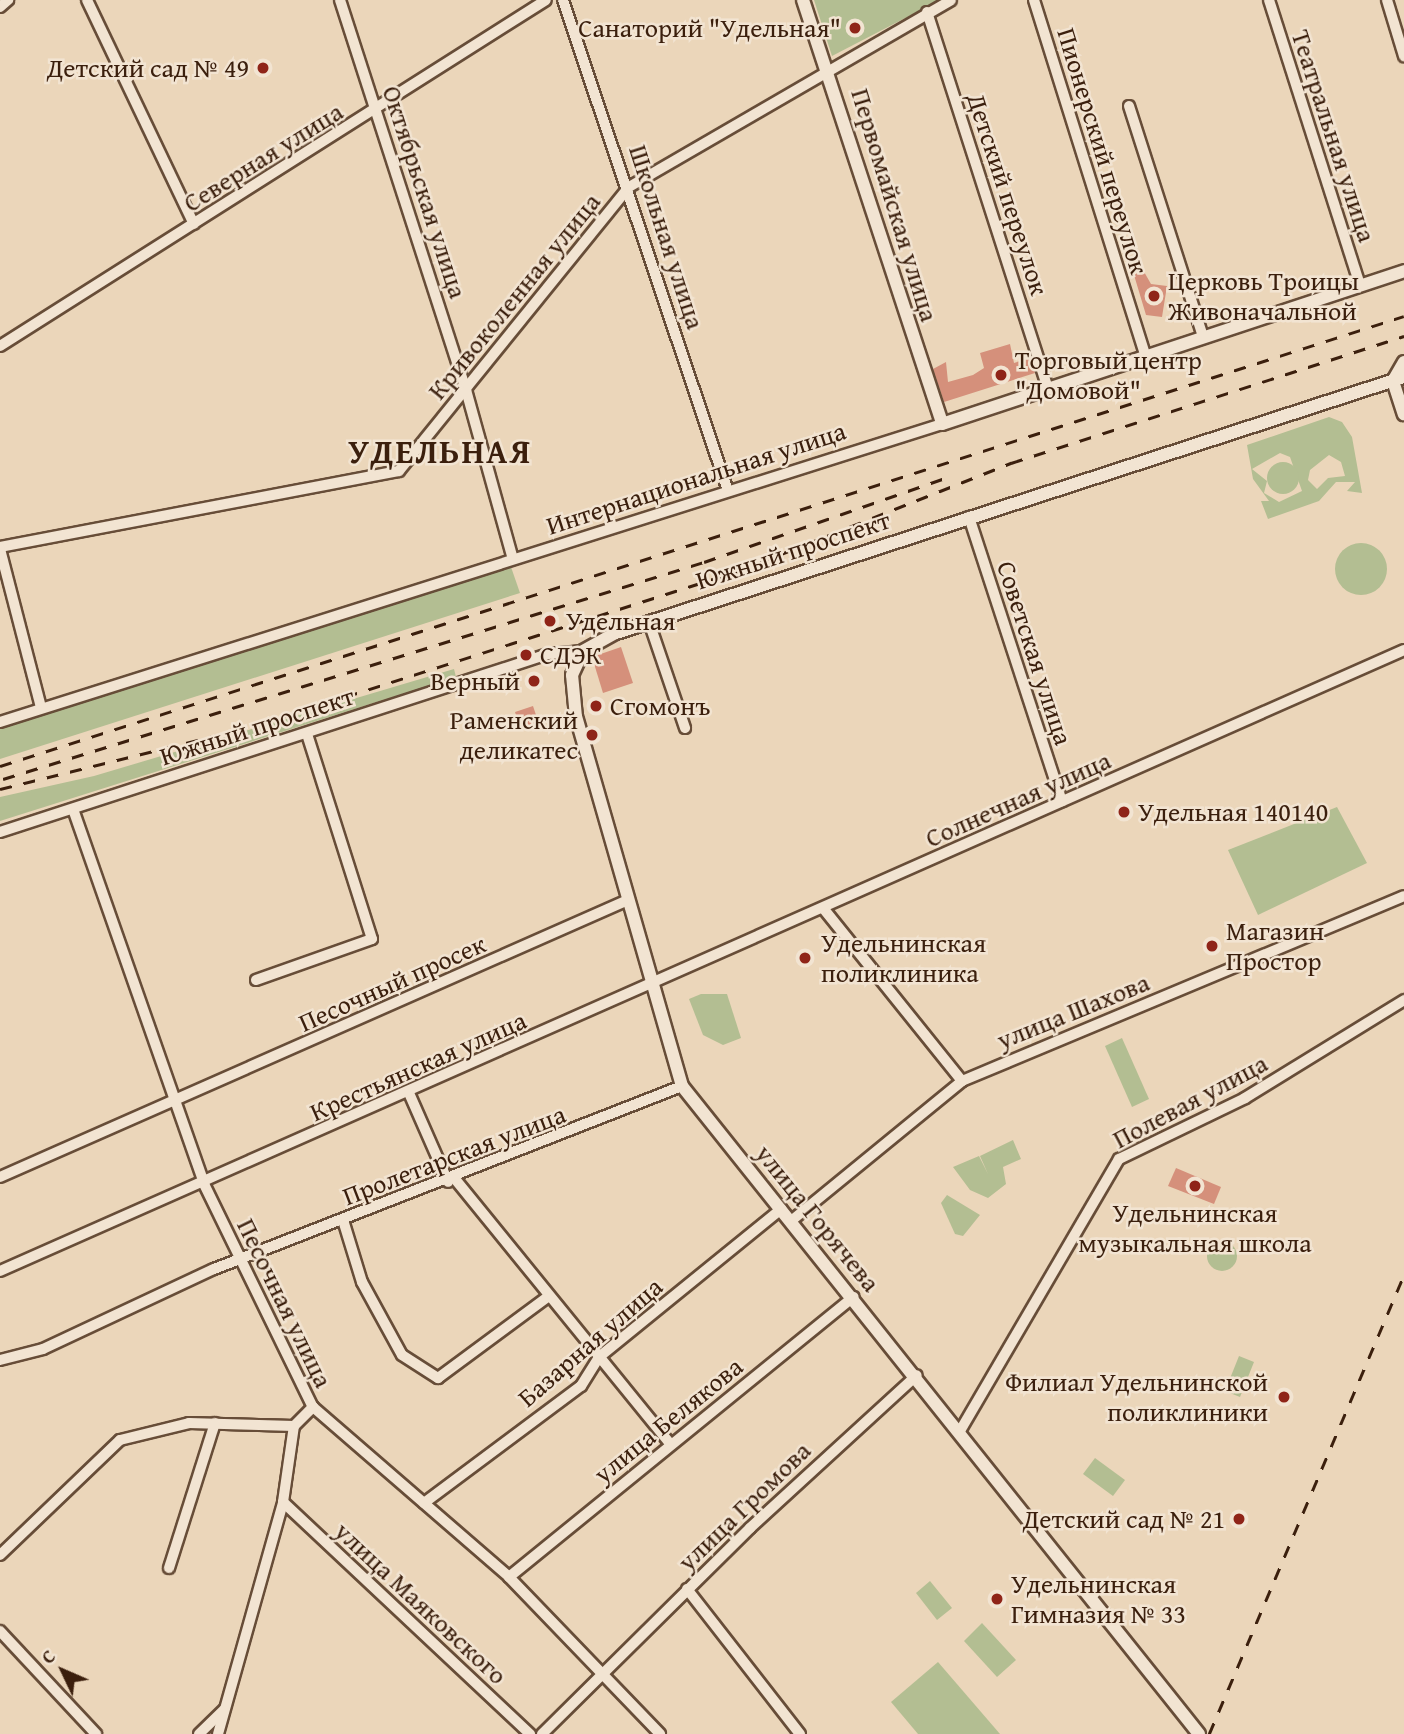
<!DOCTYPE html>
<meta charset="utf-8">
<style>
body{margin:0}
#map{position:relative;width:1404px;height:1734px;overflow:hidden;background:#ebd6ba;font-family:"Gentium Book Plus",serif}
div>[style]{position:absolute}
[style*='--x']{left:calc(var(--x)*1px);top:calc(var(--y)*1px);width:calc(var(--w)*1px);rotate:calc(var(--a)*1deg)}
.green>*{inset:0;background:#b3be92}
.round{border-radius:50%}
.building>*{inset:0;background:#d5907b}
.roads{filter:drop-shadow(2px 0 #674d38) drop-shadow(-2px 0 #674d38) drop-shadow(0 2px #674d38) drop-shadow(0 -2px #674d38)}
.minor>*{height:10px;margin:-5px;padding:0 5px;transform-origin:5px;border-radius:5px;background:#f2e4d2}
.secondary>*{height:12px;margin:-6px;padding:0 6px;transform-origin:6px;border-radius:6px;background:#f2e4d2}
.rail>*{height:2.5px;margin-top:-1.25px;transform-origin:0;background:repeating-linear-gradient(90deg,#3b1f0d 0 12px,transparent 0 24px)}
.dots>*{width:19px;height:19px;translate:-50% -50%;box-sizing:border-box;border:4px solid #f2e4d2;border-radius:50%}
span{translate:-50% -50%;white-space:nowrap;text-align:center;line-height:1.15;-webkit-text-stroke:5px #f2e4d2;paint-order:stroke}
.poi-label{font-size:26px;color:#3b1f0d}
.right{translate:-100% -50%;text-align:right}
.left{translate:0 -50%;text-align:left}
.street-label{font-size:26px;color:#3b1f0d}
.district-label{font-size:33px;color:#3b1f0d;font-weight:700;letter-spacing:2px}
.north{position:absolute;left:28px;top:1636px;width:70px;height:70px;-webkit-text-stroke:5px #f2e4d2;paint-order:stroke;rotate:314deg;font-size:19px;font-weight:700;line-height:28px;text-align:center;color:#3b1f0d}
.north::after{content:'';display:block;margin:auto;width:24px;height:32px;background:#3b1f0d;clip-path:polygon(50% 0,100% 100%,50% 72%,0 100%)}
</style>
<div id="map">
<div class="green">
<i style="clip-path:polygon(814px 0,940px 0,832px 56px)"></i>
<i style="clip-path:polygon(evenodd,1329px 417px,1342px 422px,1352px 437px,1362px 493px,1347px 491px,1355px 482px,1336px 482px,1319px 501px,1268px 519px,1261px 501px,1269px 501px,1253px 479px,1247px 445px,1329px 417px,1280px 453px,1290px 457px,1302px 491px,1279px 502px,1264px 493px,1267px 481px,1252px 469px,1280px 453px,1329px 417px,1329px 455px,1341px 462px,1345px 476px,1328px 478px,1317px 489px,1308px 480px,1310px 470px,1329px 455px)"></i>
<i class="round" style="left:1267px;top:462px;width:32px;height:32px"></i>
<i class="round" style="left:1335px;top:543px;width:52px;height:52px"></i>
<i style="clip-path:polygon(511px 567px,520px 593px,0 759px,0 728px)"></i>
<i style="clip-path:polygon(454px 669px,456px 677px,0 821px,0 797px,94px 776px)"></i>
<i style="clip-path:polygon(1337px 807px,1367px 863px,1258px 915px,1228px 850px)"></i>
<i style="clip-path:polygon(701px 994px,727px 994px,741px 1038px,723px 1045px,703px 1035px,689px 999px)"></i>
<i style="clip-path:polygon(1122px 1038px,1149px 1099px,1132px 1107px,1105px 1046px)"></i>
<i style="clip-path:polygon(1013px 1140px,1021px 1159px,1003px 1167px,1006px 1184px,988px 1198px,970px 1190px,953px 1167px,979px 1156px,988px 1174px,980px 1156px)"></i>
<i style="clip-path:polygon(947px 1195px,980px 1215px,963px 1236px,955px 1234px,941px 1203px)"></i>
<i class="round" style="left:1207px;top:1241px;width:30px;height:30px"></i>
<i style="clip-path:polygon(1239px 1356px,1254px 1362px,1240px 1397px,1225px 1391px)"></i>
<i style="clip-path:polygon(1095px 1458px,1125px 1480px,1113px 1496px,1083px 1474px)"></i>
<i style="clip-path:polygon(930px 1581px,952px 1608px,937px 1620px,916px 1593px)"></i>
<i style="clip-path:polygon(982px 1623px,1016px 1660px,997px 1677px,964px 1641px)"></i>
<i style="clip-path:polygon(938px 1662px,1000px 1734px,918px 1734px,891px 1702px)"></i>
</div>
<div class="building">
<i style="clip-path:polygon(1143px 270px,1151px 284px,1167px 286px,1162px 317px,1146px 315px,1134px 275px)"></i>
<i style="clip-path:polygon(1010px 344px,1014px 363px,1029px 358px,1035px 373px,944px 402px,933px 369px,946px 362px,948px 382px,973px 375px,984px 368px,980px 353px)"></i>
<i style="clip-path:polygon(621px 647px,633px 683px,603px 693px,592px 657px)"></i>
<i style="clip-path:polygon(533px 706px,539px 724px,521px 730px,515px 712px)"></i>
<i style="clip-path:polygon(1176px 1168px,1221px 1187px,1214px 1204px,1168px 1186px)"></i>
</div>
<div class="roads">
<div class="minor">
<i style="--x:87;--y:0;--w:248;--a:64.5"></i>
<i style="--x:340;--y:0;--w:410;--a:72.1"></i>
<i style="--x:466;--y:390;--w:175;--a:74.5"></i>
<i style="--x:563;--y:0;--w:515;--a:71.42"></i>
<i style="--x:1034;--y:0;--w:372;--a:72.6"></i>
<i style="--x:1269;--y:0;--w:299;--a:72.3"></i>
<i style="--x:1387;--y:0;--w:59;--a:73.1"></i>
<i style="--x:0;--y:7;--w:11;--a:-41"></i>
<i style="--x:927;--y:12;--w:395;--a:72.2"></i>
<i style="--x:1129;--y:106;--w:242;--a:72.2"></i>
<i style="--x:0;--y:346;--w:646;--a:-32.36"></i>
<i style="--x:969;--y:517;--w:299;--a:71.9"></i>
<i style="--x:0;--y:547;--w:406;--a:-10.8"></i>
<i style="--x:399;--y:471;--w:365;--a:-51"></i>
<i style="--x:629;--y:187;--w:372;--a:-30.1"></i>
<i style="--x:0;--y:549;--w:164;--a:75.5"></i>
<i style="--x:649;--y:622;--w:112;--a:71.2"></i>
<i style="--x:0;--y:722;--w:988;--a:-17.55"></i>
<i style="--x:73;--y:809;--w:397;--a:70.7"></i>
<i style="--x:204;--y:1184;--w:248;--a:64"></i>
<i style="--x:313;--y:1407;--w:259;--a:40.9"></i>
<i style="--x:509;--y:1577;--w:218;--a:46.1"></i>
<i style="--x:0;--y:832;--w:576;--a:-17.99"></i>
<i style="--x:548;--y:654;--w:35;--a:-5"></i>
<i style="--x:823;--y:908;--w:222;--a:51.2"></i>
<i style="--x:256;--y:980;--w:123;--a:-19.5"></i>
<i style="--x:372;--y:939;--w:215;--a:-107.6"></i>
<i style="--x:409;--y:1093;--w:97;--a:66.3"></i>
<i style="--x:0;--y:1177;--w:686;--a:-23.8"></i>
<i style="--x:455;--y:1179;--w:341;--a:50.9"></i>
<i style="--x:343;--y:1220;--w:65;--a:73"></i>
<i style="--x:362;--y:1282;--w:83;--a:61.3"></i>
<i style="--x:402;--y:1355;--w:43;--a:32.6"></i>
<i style="--x:438;--y:1378;--w:138;--a:-36.5"></i>
<i style="--x:791;--y:1221;--w:221;--a:-39.3"></i>
<i style="--x:962;--y:1081;--w:479;--a:-22.7"></i>
<i style="--x:0;--y:1271;--w:1535;--a:-23.86"></i>
<i style="--x:0;--y:1360;--w:44;--a:-14.3"></i>
<i style="--x:43;--y:1349;--w:189;--a:-25.1"></i>
<i style="--x:214;--y:1269;--w:503;--a:-21.36"></i>
<i style="--x:960;--y:1431;--w:315;--a:-59.7"></i>
<i style="--x:1119;--y:1159;--w:140;--a:-25.8"></i>
<i style="--x:1245;--y:1098;--w:187;--a:-31.6"></i>
<i style="--x:283;--y:1502;--w:339;--a:43.2"></i>
<i style="--x:424;--y:1503;--w:196;--a:-36.7"></i>
<i style="--x:581;--y:1386;--w:34;--a:-58"></i>
<i style="--x:599;--y:1357;--w:235;--a:-39.1"></i>
<i style="--x:0;--y:1555;--w:166;--a:-43.8"></i>
<i style="--x:120;--y:1440;--w:71;--a:-13.8"></i>
<i style="--x:189;--y:1423;--w:105;--a:1.6"></i>
<i style="--x:294;--y:1426;--w:27;--a:-45"></i>
<i style="--x:169;--y:1568;--w:152;--a:-72.4"></i>
<i style="--x:509;--y:1577;--w:444;--a:-39.1"></i>
<i style="--x:687;--y:1589;--w:184;--a:52.1"></i>
<i style="--x:0;--y:1631;--w:141;--a:47"></i>
<i style="--x:199;--y:1734;--w:35;--a:-44"></i>
<i style="--x:218;--y:1734;--w:241;--a:-74.3"></i>
<i style="--x:283;--y:1502;--w:77;--a:-81.8"></i>
<i style="--x:542;--y:1734;--w:293;--a:-44.7"></i>
<i style="--x:750;--y:1528;--w:226;--a:-42.5"></i>
</div>
<div class="secondary">
<i style="--x:803;--y:0;--w:446;--a:71.8"></i>
<i style="--x:942;--y:424;--w:487;--a:-18.3"></i>
<i style="--x:1404;--y:362;--w:22;--a:120"></i>
<i style="--x:1393;--y:381;--w:35;--a:72"></i>
<i style="--x:1199;--y:1734;--w:829;--a:-128.58"></i>
<i style="--x:682;--y:1086;--w:384;--a:-106"></i>
<i style="--x:576;--y:717;--w:42;--a:-95.4"></i>
<i style="--x:572;--y:675;--w:26;--a:-65"></i>
<i style="--x:583;--y:651;--w:38;--a:-29"></i>
<i style="--x:616;--y:633;--w:829;--a:-18"></i>
</div>
</div>
<div class="rail">
<i style="--x:0;--y:766;--w:1474;--a:-17.77"></i>
<i style="--x:3;--y:779;--w:734;--a:-17.2"></i>
<i style="--x:704;--y:562;--w:253;--a:-19.2"></i>
<i style="--x:0;--y:789;--w:262;--a:-13.9"></i>
<i style="--x:254;--y:726;--w:508;--a:-17.76"></i>
<i style="--x:738;--y:571;--w:294;--a:-21.6"></i>
<i style="--x:1011;--y:463;--w:413;--a:-17.9"></i>
<i style="--x:1209;--y:1734;--w:499;--a:-67"></i>
</div>
<div class="dots">
<i style="left:855px;top:28px;background:#8f2418"></i>
<i style="left:263px;top:68px;background:#8f2418"></i>
<i style="left:1154px;top:296px;background:#8f2418"></i>
<i style="left:1001px;top:375px;background:#8f2418"></i>
<i style="left:550px;top:621px;background:#8f2418"></i>
<i style="left:526px;top:655px;background:#8f2418"></i>
<i style="left:534px;top:681px;background:#8f2418"></i>
<i style="left:596px;top:706px;background:#8f2418"></i>
<i style="left:592px;top:735px;background:#8f2418"></i>
<i style="left:1124px;top:812px;background:#8f2418"></i>
<i style="left:1212px;top:946px;background:#8f2418"></i>
<i style="left:805px;top:958px;background:#8f2418"></i>
<i style="left:1195px;top:1186px;background:#8f2418"></i>
<i style="left:1284px;top:1397px;background:#8f2418"></i>
<i style="left:1239px;top:1519px;background:#8f2418"></i>
<i style="left:997px;top:1599px;background:#8f2418"></i>
</div>
<div class="poi-label">
<span class="right" style="left:841px;top:28px">Санаторий "Удельная"</span>
<span class="right" style="left:249px;top:68px">Детский сад № 49</span>
<span class="left" style="left:1168px;top:296px">Церковь Троицы<br>Живоначальной</span>
<span class="left" style="left:1015px;top:375px">Торговый центр<br>"Домовой"</span>
<span class="left" style="left:566px;top:621px">Удельная</span>
<span class="left" style="left:540px;top:655px">СДЭК</span>
<span class="right" style="left:520px;top:681px">Верный</span>
<span class="left" style="left:610px;top:706px">Сгомонъ</span>
<span class="right" style="left:578px;top:735px">Раменский<br>деликатес</span>
<span class="left" style="left:1138px;top:812px">Удельная 140140</span>
<span class="left" style="left:1226px;top:946px">Магазин<br>Простор</span>
<span class="left" style="left:821px;top:958px">Удельнинская<br>поликлиника</span>
<span style="left:1195px;top:1228px">Удельнинская<br>музыкальная школа</span>
<span class="right" style="left:1268px;top:1397px">Филиал Удельнинской<br>поликлиники</span>
<span class="right" style="left:1225px;top:1519px">Детский сад № 21</span>
<span class="left" style="left:1011px;top:1599px">Удельнинская<br>Гимназия № 33</span>
</div>
<div class="street-label">
<span style="left:1334px;top:136px;rotate:72deg">Театральная улица</span>
<span style="left:1103px;top:151px;rotate:73deg">Пионерский переулок</span>
<span style="left:263px;top:157px;rotate:-32deg">Северная улица</span>
<span style="left:425px;top:192px;rotate:72deg">Октябрьская улица</span>
<span style="left:1008px;top:194px;rotate:72deg">Детский переулок</span>
<span style="left:895px;top:205px;rotate:73deg">Первомайская улица</span>
<span style="left:667px;top:237px;rotate:72deg">Школьная улица</span>
<span style="left:514px;top:296px;rotate:-51deg">Кривоколенная улица</span>
<span style="left:696px;top:478px;rotate:-18deg">Интернациональная улица</span>
<span style="left:793px;top:550px;rotate:-18deg">Южный проспект</span>
<span style="left:1035px;top:653px;rotate:72deg">Советская улица</span>
<span style="left:257px;top:726px;rotate:-18deg">Южный проспект</span>
<span style="left:1018px;top:799px;rotate:-24deg">Солнечная улица</span>
<span style="left:392px;top:983px;rotate:-24deg">Песочный просек</span>
<span style="left:1073px;top:1011px;rotate:-22deg">улица Шахова</span>
<span style="left:418px;top:1066px;rotate:-24deg">Крестьянская улица</span>
<span style="left:1190px;top:1101px;rotate:-28deg">Полевая улица</span>
<span style="left:454px;top:1155px;rotate:-21deg">Пролетарская улица</span>
<span style="left:818px;top:1218px;rotate:51deg">улица Горячева</span>
<span style="left:285px;top:1303px;rotate:64deg">Песочная улица</span>
<span style="left:590px;top:1342px;rotate:-41deg">Базарная улица</span>
<span style="left:668px;top:1420px;rotate:-39deg">улица Белякова</span>
<span style="left:744px;top:1506px;rotate:-44deg">улица Громова</span>
<span style="left:421px;top:1603px;rotate:43deg">улица Маяковского</span>
</div>
<div class="district-label">
<span style="left:440px;top:452px">УДЕЛЬНАЯ</span>
</div>
<div class="north">С</div>
</div>
